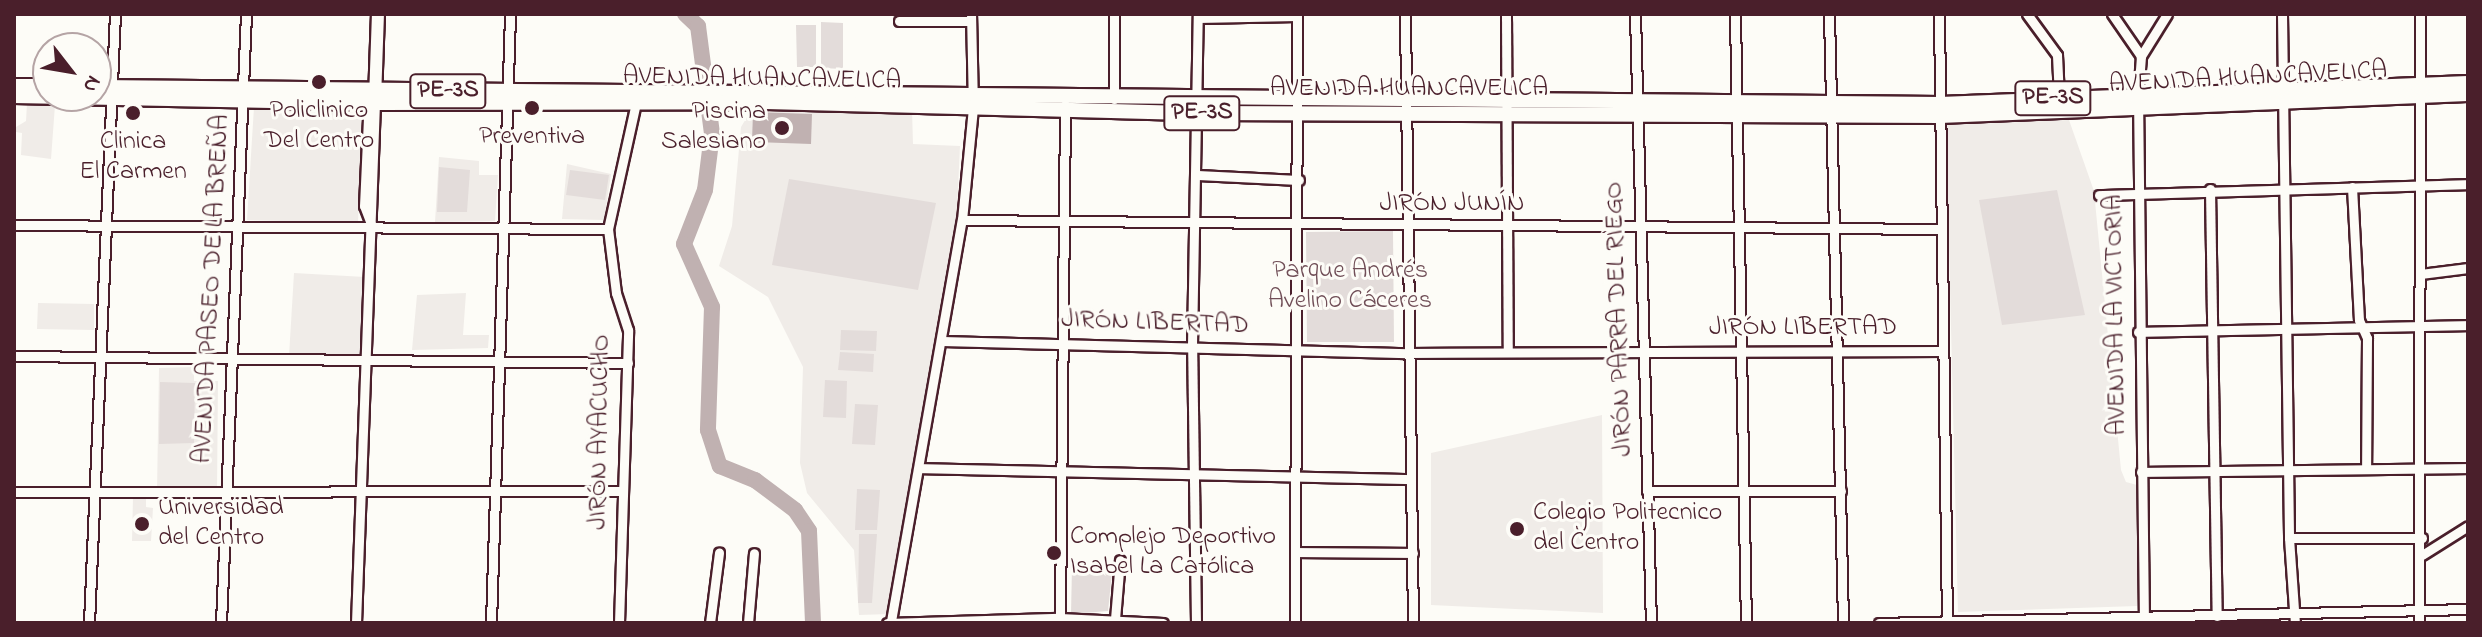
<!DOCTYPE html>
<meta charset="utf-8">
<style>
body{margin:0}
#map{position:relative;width:2482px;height:637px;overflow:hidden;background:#fdfcf7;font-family:"Indie Flower",sans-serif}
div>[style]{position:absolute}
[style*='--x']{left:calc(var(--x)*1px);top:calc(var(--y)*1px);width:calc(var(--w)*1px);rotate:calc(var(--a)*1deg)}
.built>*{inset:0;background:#f0ece8}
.green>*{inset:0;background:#e3dcda}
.water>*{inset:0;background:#c0b1b1}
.river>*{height:16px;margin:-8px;padding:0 8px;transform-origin:8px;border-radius:8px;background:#c0b1b1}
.roads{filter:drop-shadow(2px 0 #4a1f2b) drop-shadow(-2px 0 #4a1f2b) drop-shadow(0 2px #4a1f2b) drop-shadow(0 -2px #4a1f2b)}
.minor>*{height:9px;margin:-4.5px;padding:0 4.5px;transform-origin:4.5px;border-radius:4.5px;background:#fdfcf7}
.major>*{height:12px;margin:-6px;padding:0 6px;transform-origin:6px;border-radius:6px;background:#fdfcf7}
.highway>*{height:14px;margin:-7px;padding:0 7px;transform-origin:7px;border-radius:7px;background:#fdfcf7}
.dots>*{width:22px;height:22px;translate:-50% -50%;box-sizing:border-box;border:4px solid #fdfcf7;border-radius:50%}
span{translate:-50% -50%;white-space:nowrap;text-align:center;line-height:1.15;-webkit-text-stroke:6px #fdfcf7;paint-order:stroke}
.shield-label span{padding:2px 6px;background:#fdfcf7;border:2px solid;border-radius:6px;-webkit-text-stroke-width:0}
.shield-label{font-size:24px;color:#4a1f2b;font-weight:700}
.street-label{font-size:26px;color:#4a1f2b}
.poi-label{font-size:26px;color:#4a1f2b}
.right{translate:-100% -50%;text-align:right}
.left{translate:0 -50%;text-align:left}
.park-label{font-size:26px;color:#704e57}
.frame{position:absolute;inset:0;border:16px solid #4a1f2b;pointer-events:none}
.north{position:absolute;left:32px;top:32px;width:80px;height:80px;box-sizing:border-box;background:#fdfcf7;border:2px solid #b5a4a5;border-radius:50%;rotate:121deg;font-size:22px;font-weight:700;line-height:32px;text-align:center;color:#4a1f2b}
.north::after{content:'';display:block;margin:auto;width:28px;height:36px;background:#4a1f2b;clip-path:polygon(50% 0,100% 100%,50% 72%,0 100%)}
</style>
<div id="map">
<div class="built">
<i style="clip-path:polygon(27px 103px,55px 105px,51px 159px,21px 155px,22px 133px,16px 132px,16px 127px,26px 121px)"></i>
<i style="clip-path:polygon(254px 107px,356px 108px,362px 114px,358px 223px,247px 220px)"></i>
<i style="clip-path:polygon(753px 107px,912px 110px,913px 144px,960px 146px,957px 211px,890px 614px,859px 615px,854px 550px,807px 493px,800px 463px,803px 367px,768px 297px,719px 266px,732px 226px,741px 127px)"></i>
<i style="clip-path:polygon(2069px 120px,2094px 191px,2121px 470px,2126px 482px,2137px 485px,2137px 606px,1958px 612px,1946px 125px)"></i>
<i style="clip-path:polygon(439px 157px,479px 161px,479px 175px,498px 175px,495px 221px,435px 222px)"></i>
<i style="clip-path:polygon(567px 164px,611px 174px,604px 220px,562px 219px)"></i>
<i style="clip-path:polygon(294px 273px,365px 277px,363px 356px,289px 356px)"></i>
<i style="clip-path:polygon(466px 293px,463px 335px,489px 335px,488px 348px,412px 350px,417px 295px)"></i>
<i style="clip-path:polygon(38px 303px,94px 304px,94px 330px,37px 329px)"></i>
<i style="clip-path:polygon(194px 367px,194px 381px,218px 381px,217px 491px,157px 491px,159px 368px)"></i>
<i style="clip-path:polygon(1602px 415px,1603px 613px,1431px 605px,1431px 453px)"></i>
<i style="clip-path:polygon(133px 497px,146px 497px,146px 507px,153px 508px,151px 541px,132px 541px)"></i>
</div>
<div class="green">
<i style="clip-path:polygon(821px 22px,843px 23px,843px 69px,821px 68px)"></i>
<i style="clip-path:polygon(796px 25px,816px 25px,816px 67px,797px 67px)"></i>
<i style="clip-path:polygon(439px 167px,470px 170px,467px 212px,437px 212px)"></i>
<i style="clip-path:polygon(570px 170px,609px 175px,605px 200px,566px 195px)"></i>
<i style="clip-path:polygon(789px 179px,936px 203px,918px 290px,772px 265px)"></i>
<i style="clip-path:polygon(2057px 190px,2085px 315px,2002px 325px,1979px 200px)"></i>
<i style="clip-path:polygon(1393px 231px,1394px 342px,1307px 342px,1306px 232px)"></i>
<i style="clip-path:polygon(841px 330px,877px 331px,876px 351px,840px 350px)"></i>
<i style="clip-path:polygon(840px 352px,874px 354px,873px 372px,838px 370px)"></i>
<i style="clip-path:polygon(825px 380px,847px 381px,846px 418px,823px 417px)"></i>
<i style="clip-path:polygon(160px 382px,195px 383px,194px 443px,159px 444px)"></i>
<i style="clip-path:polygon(855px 404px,878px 405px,875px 445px,852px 444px)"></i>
<i style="clip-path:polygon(857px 489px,880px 490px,877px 530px,855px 530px)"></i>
<i style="clip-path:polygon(859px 534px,877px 534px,872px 603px,858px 603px)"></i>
<i style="clip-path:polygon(1113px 563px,1108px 611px,1071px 614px,1072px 567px)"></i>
</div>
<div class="water">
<i style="clip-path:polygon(753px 112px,812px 114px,811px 144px,752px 142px)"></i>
</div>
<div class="river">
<i style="--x:685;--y:14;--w:18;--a:43"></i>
<i style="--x:698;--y:26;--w:109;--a:82.6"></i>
<i style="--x:712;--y:134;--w:56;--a:97.1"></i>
<i style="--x:705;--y:190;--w:58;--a:111.3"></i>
<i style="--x:684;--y:244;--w:69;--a:66"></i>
<i style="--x:712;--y:307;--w:123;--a:91.9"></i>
<i style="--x:708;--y:430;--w:38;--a:72"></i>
<i style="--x:720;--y:466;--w:38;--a:22"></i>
<i style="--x:755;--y:480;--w:50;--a:36.9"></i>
<i style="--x:795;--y:510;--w:25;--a:56"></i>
<i style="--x:809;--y:531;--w:92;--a:87.5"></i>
</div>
<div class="roads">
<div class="minor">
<i style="--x:1405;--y:14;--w:609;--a:89.25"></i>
<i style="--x:1506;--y:14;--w:335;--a:89.7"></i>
<i style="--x:1635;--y:14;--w:609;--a:88.5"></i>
<i style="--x:1735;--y:14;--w:609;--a:88.97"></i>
<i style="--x:1829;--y:14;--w:609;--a:88.68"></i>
<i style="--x:1939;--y:14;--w:609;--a:89.25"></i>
<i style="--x:2027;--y:14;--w:51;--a:53.8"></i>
<i style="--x:2057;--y:55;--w:43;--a:87.3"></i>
<i style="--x:2112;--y:14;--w:51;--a:55.4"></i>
<i style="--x:2282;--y:14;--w:524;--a:89.23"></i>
<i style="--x:2289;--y:538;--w:85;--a:86"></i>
<i style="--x:1198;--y:18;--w:99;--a:-1.2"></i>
<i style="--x:899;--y:21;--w:72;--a:0"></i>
<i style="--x:1114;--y:99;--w:85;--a:-90"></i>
<i style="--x:1197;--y:175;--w:102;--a:2.8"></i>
<i style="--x:2352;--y:187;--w:133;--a:87"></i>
<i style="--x:2359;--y:320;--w:20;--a:66"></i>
<i style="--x:2367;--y:338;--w:131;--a:90.4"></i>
<i style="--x:2210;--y:189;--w:427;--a:89.1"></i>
<i style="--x:2099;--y:195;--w:369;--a:-1.7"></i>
<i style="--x:962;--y:220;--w:980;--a:0.53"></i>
<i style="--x:371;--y:224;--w:19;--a:-111"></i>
<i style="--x:364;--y:206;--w:89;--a:-87.4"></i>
<i style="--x:368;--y:117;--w:16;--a:-63"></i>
<i style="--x:14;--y:225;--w:594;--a:0.39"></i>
<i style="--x:2421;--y:274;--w:47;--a:-7.3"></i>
<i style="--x:2138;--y:332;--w:330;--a:-1.2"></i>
<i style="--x:942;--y:341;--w:466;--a:1.5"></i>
<i style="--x:1408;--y:353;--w:535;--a:-0.21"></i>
<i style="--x:14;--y:356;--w:614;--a:0.65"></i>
<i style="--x:919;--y:468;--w:492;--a:1.3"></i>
<i style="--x:2141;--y:472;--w:327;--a:-0.7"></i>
<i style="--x:1647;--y:491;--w:194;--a:0"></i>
<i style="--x:14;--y:492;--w:608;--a:-0.09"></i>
<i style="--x:2289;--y:538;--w:133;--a:0"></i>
<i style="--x:1296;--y:552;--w:117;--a:0.5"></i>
<i style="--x:2422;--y:555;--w:54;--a:-32.2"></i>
<i style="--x:1060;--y:618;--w:513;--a:-89.44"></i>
<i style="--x:1115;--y:619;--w:59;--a:-85.2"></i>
<i style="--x:891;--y:621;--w:407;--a:-80"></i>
<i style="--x:962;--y:220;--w:113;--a:-84.4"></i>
<i style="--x:973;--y:108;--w:94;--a:-91.2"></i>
<i style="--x:89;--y:623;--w:610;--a:-87.56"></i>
<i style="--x:221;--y:623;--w:610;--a:-87.65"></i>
<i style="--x:356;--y:623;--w:520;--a:-87.91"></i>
<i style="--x:491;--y:623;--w:609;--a:-88.21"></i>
<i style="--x:619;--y:623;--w:293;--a:-88.2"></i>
<i style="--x:628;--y:330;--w:39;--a:-108"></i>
<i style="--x:616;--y:293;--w:64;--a:-97.1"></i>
<i style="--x:608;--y:229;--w:129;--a:-77.5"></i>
<i style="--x:710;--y:623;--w:71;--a:-82.7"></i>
<i style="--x:748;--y:623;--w:70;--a:-85.1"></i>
<i style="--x:887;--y:623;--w:173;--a:-1.7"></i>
<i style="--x:1060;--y:618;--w:103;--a:2.8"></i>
<i style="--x:1196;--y:623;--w:278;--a:-90.8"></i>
<i style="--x:1192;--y:345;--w:331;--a:-89"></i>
<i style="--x:1295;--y:623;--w:609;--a:-89.81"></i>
<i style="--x:1879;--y:623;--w:589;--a:-1.36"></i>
<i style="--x:2144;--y:623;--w:527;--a:-90.65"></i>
<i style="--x:2138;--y:96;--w:40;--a:-85.7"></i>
<i style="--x:2141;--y:56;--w:49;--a:-58.2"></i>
<i style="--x:2419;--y:623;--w:609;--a:-89.91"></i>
</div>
<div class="major">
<i style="--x:375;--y:99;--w:85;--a:-88"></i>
</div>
<div class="highway">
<i style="--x:14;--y:86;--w:26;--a:0"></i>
<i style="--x:96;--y:87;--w:1844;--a:0.53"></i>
<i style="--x:1940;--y:104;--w:528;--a:-2.28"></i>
<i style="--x:14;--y:96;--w:361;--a:1.1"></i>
<i style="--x:375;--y:103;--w:391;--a:-0.1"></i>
<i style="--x:766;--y:102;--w:431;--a:1.5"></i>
<i style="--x:1197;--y:113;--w:743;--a:0.23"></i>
<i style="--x:1940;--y:116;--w:528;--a:-2.39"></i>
</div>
</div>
<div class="dots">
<i style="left:319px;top:82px;background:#4a1f2b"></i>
<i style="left:532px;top:108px;background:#4a1f2b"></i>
<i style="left:133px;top:113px;background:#4a1f2b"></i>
<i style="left:782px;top:128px;background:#4a1f2b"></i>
<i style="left:142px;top:524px;background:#4a1f2b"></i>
<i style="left:1517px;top:529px;background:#4a1f2b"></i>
<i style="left:1054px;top:553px;background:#4a1f2b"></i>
</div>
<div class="shield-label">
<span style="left:448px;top:91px">PE-3S</span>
<span style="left:2053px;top:98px">PE-3S</span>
<span style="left:1202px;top:113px">PE-3S</span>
</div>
<div class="street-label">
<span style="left:2248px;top:79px;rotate:-3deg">AVENIDA HUANCAVELICA</span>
<span style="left:762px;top:80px;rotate:1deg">AVENIDA HUANCAVELICA</span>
<span style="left:1409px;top:90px">AVENIDA HUANCAVELICA</span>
<span style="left:1452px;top:205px">JIRÓN JUNÍN</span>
<span style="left:213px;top:289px;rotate:-87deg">AVENIDA PASEO DE LA BREÑA</span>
<span style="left:2117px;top:315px;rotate:-91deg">AVENIDA LA VICTORIA</span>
<span style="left:1620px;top:319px;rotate:-92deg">JIRÓN PARRA DEL RIEGO</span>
<span style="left:1155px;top:324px;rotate:2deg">JIRÓN LIBERTAD</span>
<span style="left:1803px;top:329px">JIRÓN LIBERTAD</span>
<span style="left:601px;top:432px;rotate:-89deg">JIRÓN AYACUCHO</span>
</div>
<div class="poi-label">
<span style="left:319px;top:127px">Policlinico<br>Del Centro</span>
<span class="right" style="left:766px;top:128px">Piscina<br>Salesiano</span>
<span style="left:532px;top:138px">Preventiva</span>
<span style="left:133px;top:158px">Clinica<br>El Carmen</span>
<span class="left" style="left:158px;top:524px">Universidad<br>del Centro</span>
<span class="left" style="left:1533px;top:529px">Colegio Politecnico<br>del Centro</span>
<span class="left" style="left:1070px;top:553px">Complejo Deportivo<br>Isabel La Católica</span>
</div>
<div class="park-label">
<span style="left:1350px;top:287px">Parque Andrés<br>Avelino Cáceres</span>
</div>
<div class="frame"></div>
<div class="north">N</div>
</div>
